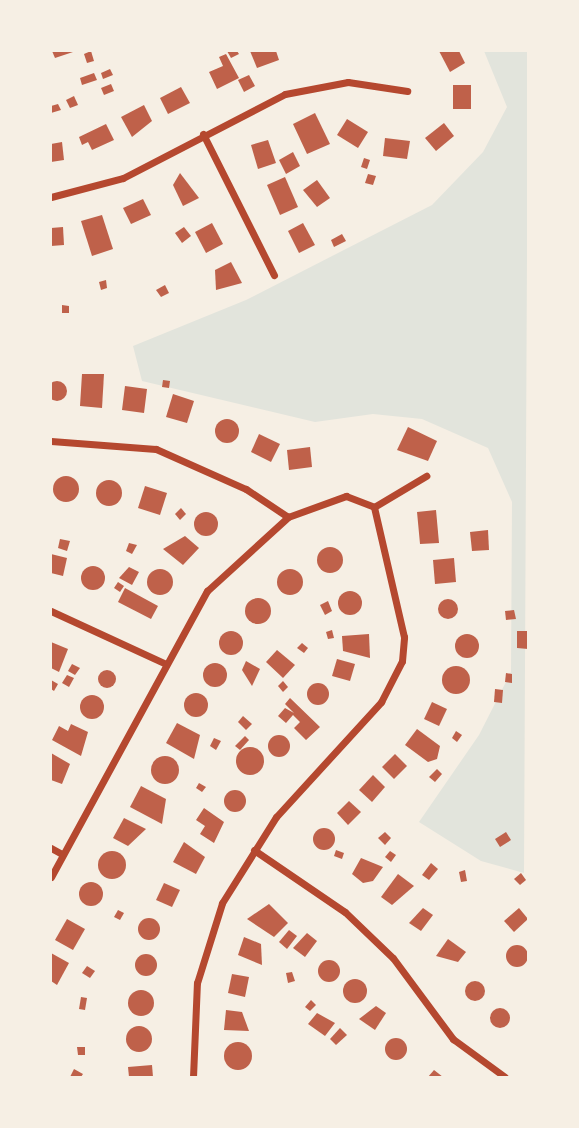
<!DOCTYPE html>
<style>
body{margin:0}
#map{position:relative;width:579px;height:1128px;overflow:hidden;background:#f6efe4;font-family:"PT Sans Narrow",sans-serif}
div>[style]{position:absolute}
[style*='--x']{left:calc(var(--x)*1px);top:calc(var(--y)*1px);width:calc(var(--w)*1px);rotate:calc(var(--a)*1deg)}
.green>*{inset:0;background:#e2e4dc}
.building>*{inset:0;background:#bf614a}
.round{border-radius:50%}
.minor>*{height:7px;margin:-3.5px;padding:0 3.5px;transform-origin:3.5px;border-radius:3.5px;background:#b5482f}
span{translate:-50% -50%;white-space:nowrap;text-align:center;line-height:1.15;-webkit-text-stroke:7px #f6efe4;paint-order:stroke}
.frame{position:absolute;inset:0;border:52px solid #f6efe4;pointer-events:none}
</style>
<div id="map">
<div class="green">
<i style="clip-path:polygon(484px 51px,528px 51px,524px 873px,481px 861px,419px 822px,479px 735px,511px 672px,512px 502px,488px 448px,422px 419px,373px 414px,315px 422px,142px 381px,133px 346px,246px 300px,432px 205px,483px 152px,507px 107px)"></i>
</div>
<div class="building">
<i style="clip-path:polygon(52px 51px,76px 51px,55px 58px)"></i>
<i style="clip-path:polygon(91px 51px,94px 61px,87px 63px,84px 54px)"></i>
<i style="clip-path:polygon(227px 51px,237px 51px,239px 54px,231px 58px)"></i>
<i style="clip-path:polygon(250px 51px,276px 51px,279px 60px,257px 68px)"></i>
<i style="clip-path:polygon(439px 51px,459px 51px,465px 63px,450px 72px)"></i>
<i style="clip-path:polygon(226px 54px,239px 78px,217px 89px,209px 72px,223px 66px,219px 57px)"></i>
<i style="clip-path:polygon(110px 69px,113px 75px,103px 79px,101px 73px)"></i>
<i style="clip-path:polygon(94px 73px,97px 80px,82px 85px,80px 78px)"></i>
<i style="clip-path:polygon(249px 75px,255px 86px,244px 92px,238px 80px)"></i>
<i style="clip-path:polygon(111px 84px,114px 91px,104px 95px,101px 88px)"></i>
<i style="clip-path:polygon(453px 85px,471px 85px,471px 109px,453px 109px)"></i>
<i style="clip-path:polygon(181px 87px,190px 103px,168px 114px,160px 98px)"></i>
<i style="clip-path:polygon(74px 96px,78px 105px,70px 108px,66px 100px)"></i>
<i style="clip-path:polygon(58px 104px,61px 110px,51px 113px,51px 106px)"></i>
<i style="clip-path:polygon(144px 105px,152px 121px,132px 137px,121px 117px)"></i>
<i style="clip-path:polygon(315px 113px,330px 144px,307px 154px,293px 124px)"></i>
<i style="clip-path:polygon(347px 119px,368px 132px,358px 148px,337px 135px)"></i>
<i style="clip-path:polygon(444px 123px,454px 136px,436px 151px,425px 138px)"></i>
<i style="clip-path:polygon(106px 124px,114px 140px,92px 150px,88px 142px,82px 145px,79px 137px)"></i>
<i style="clip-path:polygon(385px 138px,410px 141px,407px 159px,383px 156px)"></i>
<i style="clip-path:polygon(268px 140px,276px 163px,258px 169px,251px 145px)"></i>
<i style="clip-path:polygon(62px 142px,64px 160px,51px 162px,51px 144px)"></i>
<i style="clip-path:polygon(293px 152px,300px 166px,286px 174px,279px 160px)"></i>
<i style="clip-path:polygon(364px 158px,370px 160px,367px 169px,361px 167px)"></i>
<i style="clip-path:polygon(180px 173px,199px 198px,183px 206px,173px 185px)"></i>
<i style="clip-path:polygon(368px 174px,376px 176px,373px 185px,365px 183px)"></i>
<i style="clip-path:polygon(285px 177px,298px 207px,280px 215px,267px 185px)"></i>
<i style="clip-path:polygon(317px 180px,330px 198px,317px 207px,303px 190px)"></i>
<i style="clip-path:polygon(143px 199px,151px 215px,131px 224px,123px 208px)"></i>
<i style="clip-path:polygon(102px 215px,113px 249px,92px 256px,81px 221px)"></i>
<i style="clip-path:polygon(212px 223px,223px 244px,206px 253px,195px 232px)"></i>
<i style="clip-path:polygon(303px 223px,315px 245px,299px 253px,288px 231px)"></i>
<i style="clip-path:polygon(63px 227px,64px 245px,51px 246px,51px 228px)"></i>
<i style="clip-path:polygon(184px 227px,191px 236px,182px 243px,175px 233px)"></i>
<i style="clip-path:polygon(342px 234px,346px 241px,334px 247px,331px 240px)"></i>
<i style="clip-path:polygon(231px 262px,242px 283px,216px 290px,215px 270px)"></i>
<i style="clip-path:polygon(106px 280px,107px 288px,101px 290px,99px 282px)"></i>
<i style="clip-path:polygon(165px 285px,169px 293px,161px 297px,156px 290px)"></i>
<i style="clip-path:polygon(62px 305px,69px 306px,69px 313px,62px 313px)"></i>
<i style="clip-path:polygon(82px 374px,104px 374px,102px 408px,80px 406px)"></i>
<i style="clip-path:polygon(163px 380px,170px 381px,169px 388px,162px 387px)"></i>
<i class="round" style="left:47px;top:381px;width:20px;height:20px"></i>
<i style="clip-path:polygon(125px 386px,147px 389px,144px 413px,122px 410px)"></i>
<i style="clip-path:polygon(173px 394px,194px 401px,187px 423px,166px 417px)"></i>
<i class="round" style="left:215px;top:419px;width:24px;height:24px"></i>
<i style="clip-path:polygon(408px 427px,437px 441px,428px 461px,397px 450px)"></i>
<i style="clip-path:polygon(259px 434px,280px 444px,271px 462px,251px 452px)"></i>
<i style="clip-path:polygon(310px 447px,312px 467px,289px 470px,287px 450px)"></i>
<i class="round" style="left:53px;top:476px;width:26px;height:26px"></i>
<i class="round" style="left:96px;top:480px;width:26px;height:26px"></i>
<i style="clip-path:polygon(145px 486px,167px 493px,160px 515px,138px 508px)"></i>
<i style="clip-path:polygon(181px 508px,186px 514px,180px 520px,175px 514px)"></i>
<i style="clip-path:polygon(436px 510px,439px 543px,420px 544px,417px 512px)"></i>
<i class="round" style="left:194px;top:512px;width:24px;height:24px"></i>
<i style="clip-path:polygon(488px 530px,489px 550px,472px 551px,470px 532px)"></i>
<i style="clip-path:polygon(185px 536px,199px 548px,183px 565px,163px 549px)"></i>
<i style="clip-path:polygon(60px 539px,70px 541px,67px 551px,58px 548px)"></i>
<i style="clip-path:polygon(129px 543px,137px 545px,132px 554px,126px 551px)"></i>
<i class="round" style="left:317px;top:547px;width:26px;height:26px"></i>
<i style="clip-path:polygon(51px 554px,67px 558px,63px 576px,51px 573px)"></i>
<i style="clip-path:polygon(454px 558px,456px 582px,435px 584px,433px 560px)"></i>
<i class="round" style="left:81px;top:566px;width:24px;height:24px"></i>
<i style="clip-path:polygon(129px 567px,139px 572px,132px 585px,119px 578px)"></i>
<i class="round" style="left:277px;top:569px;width:26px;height:26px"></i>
<i class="round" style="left:147px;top:569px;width:26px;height:26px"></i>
<i style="clip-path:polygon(118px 582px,124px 586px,120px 592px,114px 588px)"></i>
<i style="clip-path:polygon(125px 588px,158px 606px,151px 619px,118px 602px)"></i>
<i class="round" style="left:338px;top:591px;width:24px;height:24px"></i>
<i class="round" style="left:245px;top:598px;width:26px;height:26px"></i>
<i class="round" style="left:438px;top:599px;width:20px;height:20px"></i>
<i style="clip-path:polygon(328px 601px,332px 611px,325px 615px,320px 605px)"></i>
<i style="clip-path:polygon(514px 610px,516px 619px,506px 620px,505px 611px)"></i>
<i style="clip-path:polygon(332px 630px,334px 638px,328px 639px,326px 632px)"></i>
<i style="clip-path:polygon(517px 631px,528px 631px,528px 649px,517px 648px)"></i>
<i class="round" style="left:219px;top:631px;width:24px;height:24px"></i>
<i style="clip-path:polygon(369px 634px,370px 658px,343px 651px,342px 636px)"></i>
<i class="round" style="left:455px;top:634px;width:24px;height:24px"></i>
<i style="clip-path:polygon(51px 642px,68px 649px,59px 672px,51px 668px)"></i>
<i style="clip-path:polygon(302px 643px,308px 648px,304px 653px,297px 648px)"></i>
<i style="clip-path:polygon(277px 650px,295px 665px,283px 678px,266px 662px)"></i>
<i style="clip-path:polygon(337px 659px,355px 664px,350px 681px,332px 676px)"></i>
<i style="clip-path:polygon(246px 661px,260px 669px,252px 686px,242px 670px)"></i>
<i class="round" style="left:203px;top:663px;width:24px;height:24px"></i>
<i style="clip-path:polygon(72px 664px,80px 668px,75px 675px,68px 671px)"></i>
<i class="round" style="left:442px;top:666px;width:28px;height:28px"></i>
<i class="round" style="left:98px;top:670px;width:18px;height:18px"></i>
<i style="clip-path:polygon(506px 673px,512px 674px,512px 683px,505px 682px)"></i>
<i style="clip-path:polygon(67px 675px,74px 678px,69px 687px,62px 683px)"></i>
<i style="clip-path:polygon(51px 680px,58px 684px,54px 691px,51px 689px)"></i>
<i style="clip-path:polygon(283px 681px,288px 687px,283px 692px,278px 686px)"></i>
<i class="round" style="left:307px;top:683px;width:22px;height:22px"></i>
<i style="clip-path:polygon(495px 689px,503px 690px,502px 703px,494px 702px)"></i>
<i class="round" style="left:184px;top:693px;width:24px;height:24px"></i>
<i class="round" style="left:80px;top:695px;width:24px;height:24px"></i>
<i style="clip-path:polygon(290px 698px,320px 727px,306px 740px,294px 728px,300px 722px,293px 715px,286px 723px,278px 716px,285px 708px,294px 713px,285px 704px)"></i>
<i style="clip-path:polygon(432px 702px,447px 709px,439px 726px,424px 719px)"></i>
<i style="clip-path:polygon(243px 716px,252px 724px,246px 730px,238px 722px)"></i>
<i style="clip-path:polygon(177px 723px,200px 735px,194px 759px,166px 743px)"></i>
<i style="clip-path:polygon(71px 724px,88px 732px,81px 756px,52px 740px,59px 726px,68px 731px)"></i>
<i style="clip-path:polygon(417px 729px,440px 746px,437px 759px,428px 762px,405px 745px)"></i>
<i style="clip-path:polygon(456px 731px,462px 735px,457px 742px,452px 738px)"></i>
<i class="round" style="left:268px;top:735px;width:22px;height:22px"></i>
<i style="clip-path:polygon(245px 736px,249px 740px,240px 750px,235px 746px)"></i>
<i style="clip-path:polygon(214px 738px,221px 741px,216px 750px,210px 746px)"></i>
<i class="round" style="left:236px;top:747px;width:28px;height:28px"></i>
<i style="clip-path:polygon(51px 753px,70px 764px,62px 784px,51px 780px)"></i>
<i style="clip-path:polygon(395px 754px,407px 766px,394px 779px,382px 767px)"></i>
<i class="round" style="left:151px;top:756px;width:28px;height:28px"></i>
<i style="clip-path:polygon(437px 769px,442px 774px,435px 782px,429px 777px)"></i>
<i style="clip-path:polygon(373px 775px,385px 787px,372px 802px,359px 790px)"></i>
<i style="clip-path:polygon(199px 783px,206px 787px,202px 792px,196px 788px)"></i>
<i style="clip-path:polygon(141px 786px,166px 799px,162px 824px,130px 807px)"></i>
<i class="round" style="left:224px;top:790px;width:22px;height:22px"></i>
<i style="clip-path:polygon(349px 801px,361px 812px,348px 825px,337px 813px)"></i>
<i style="clip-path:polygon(204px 808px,224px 822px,214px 843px,200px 834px,205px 826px,196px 820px)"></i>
<i style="clip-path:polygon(124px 818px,146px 829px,128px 846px,113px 838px)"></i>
<i class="round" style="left:313px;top:828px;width:22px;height:22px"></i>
<i style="clip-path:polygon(385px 832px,391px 838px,385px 845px,378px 838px)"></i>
<i style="clip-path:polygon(506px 832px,511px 840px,500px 847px,495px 839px)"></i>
<i style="clip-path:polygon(184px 842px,205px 857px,196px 874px,173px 862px)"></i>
<i style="clip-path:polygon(336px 850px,344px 853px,342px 859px,334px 856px)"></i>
<i style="clip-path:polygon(390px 851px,396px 855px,391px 862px,385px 857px)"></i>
<i class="round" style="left:98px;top:851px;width:28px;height:28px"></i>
<i style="clip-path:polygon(361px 858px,383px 867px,373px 881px,363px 883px,352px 874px)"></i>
<i style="clip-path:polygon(431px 863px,438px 869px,429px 880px,422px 875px)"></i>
<i style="clip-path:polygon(465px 870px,467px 881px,461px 882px,459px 872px)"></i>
<i style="clip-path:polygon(521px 873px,526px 880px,520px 885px,514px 879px)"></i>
<i style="clip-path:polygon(398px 874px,414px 886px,392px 905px,381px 897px)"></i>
<i class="round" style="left:79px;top:882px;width:24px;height:24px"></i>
<i style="clip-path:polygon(164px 883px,180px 890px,172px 907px,156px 900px)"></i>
<i style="clip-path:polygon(269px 904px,288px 923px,274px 937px,247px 919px)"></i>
<i style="clip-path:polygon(423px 908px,433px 915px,421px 931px,409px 923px)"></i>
<i style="clip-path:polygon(519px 908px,528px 919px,514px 932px,504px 921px)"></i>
<i style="clip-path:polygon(118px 910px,124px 913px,120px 920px,114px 917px)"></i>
<i class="round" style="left:138px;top:918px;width:22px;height:22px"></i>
<i style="clip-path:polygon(67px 919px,85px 929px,73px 950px,55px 940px)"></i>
<i style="clip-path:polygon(289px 930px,297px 936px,287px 949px,279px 942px)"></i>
<i style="clip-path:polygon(307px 933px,317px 941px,305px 957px,293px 948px)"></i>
<i style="clip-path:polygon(244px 937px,261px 944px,262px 965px,238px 955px)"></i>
<i style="clip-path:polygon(448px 939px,466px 952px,458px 962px,436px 956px)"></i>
<i class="round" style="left:506px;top:945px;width:22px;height:22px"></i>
<i style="clip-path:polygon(51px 953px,69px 963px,57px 985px,51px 981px)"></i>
<i class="round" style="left:135px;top:954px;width:22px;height:22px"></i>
<i class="round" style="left:318px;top:960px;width:22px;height:22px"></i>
<i style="clip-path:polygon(87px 966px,95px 971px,90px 978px,82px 973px)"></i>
<i style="clip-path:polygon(292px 972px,295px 981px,288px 983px,286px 973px)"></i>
<i style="clip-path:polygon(232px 974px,249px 977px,245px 997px,228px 993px)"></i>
<i class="round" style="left:343px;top:979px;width:24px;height:24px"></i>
<i class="round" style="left:465px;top:981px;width:20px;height:20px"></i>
<i class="round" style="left:128px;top:990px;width:26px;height:26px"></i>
<i style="clip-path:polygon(81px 997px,87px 998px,85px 1010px,79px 1009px)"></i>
<i style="clip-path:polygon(311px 1000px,316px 1005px,310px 1011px,305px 1007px)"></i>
<i style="clip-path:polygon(376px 1006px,386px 1013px,375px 1030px,359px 1019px)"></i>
<i class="round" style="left:490px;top:1008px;width:20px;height:20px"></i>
<i style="clip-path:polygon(226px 1010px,242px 1012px,249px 1031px,224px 1030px)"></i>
<i style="clip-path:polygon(317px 1013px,335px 1023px,325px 1036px,308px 1024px)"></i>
<i class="round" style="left:126px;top:1026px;width:26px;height:26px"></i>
<i style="clip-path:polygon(340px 1028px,347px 1035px,336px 1045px,330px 1039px)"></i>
<i class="round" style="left:385px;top:1038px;width:22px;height:22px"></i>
<i class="round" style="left:224px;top:1042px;width:28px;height:28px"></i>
<i style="clip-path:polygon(77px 1047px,85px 1047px,85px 1055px,78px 1055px)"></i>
<i style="clip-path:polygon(152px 1065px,153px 1077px,129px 1077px,128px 1067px)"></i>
<i style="clip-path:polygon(74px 1069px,83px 1074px,81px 1077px,70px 1077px)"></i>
<i style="clip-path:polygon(434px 1070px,443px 1077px,428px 1077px)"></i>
</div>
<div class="minor">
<i style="--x:203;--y:134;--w:158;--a:63.3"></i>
<i style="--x:51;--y:197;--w:74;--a:-14.8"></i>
<i style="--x:123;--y:178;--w:182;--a:-27.4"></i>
<i style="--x:285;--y:94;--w:64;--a:-10.8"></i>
<i style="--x:348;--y:82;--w:60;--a:8.7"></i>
<i style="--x:51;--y:441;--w:105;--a:4.4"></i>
<i style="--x:156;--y:449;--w:98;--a:24"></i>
<i style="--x:246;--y:489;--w:50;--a:33.7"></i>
<i style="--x:374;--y:507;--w:61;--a:-30.8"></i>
<i style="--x:51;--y:611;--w:127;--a:24.7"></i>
<i style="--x:51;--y:848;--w:13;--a:29"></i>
<i style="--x:254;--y:850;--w:110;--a:34.3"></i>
<i style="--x:345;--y:912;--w:66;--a:43.8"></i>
<i style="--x:393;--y:958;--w:101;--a:53.5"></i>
<i style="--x:453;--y:1039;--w:64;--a:36.2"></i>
<i style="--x:51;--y:877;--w:326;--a:-61.4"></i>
<i style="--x:207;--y:591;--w:110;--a:-42.4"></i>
<i style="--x:288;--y:517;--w:62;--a:-19.9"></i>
<i style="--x:346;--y:496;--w:30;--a:21"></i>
<i style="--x:193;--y:1077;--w:94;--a:-87.6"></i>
<i style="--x:197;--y:983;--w:84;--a:-72.6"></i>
<i style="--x:222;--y:903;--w:102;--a:-57.9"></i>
<i style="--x:276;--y:817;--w:156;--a:-47.6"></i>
<i style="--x:381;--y:702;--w:46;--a:-62.9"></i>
<i style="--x:402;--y:661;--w:24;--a:-85"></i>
<i style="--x:404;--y:637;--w:133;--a:-103"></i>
</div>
<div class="frame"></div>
</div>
